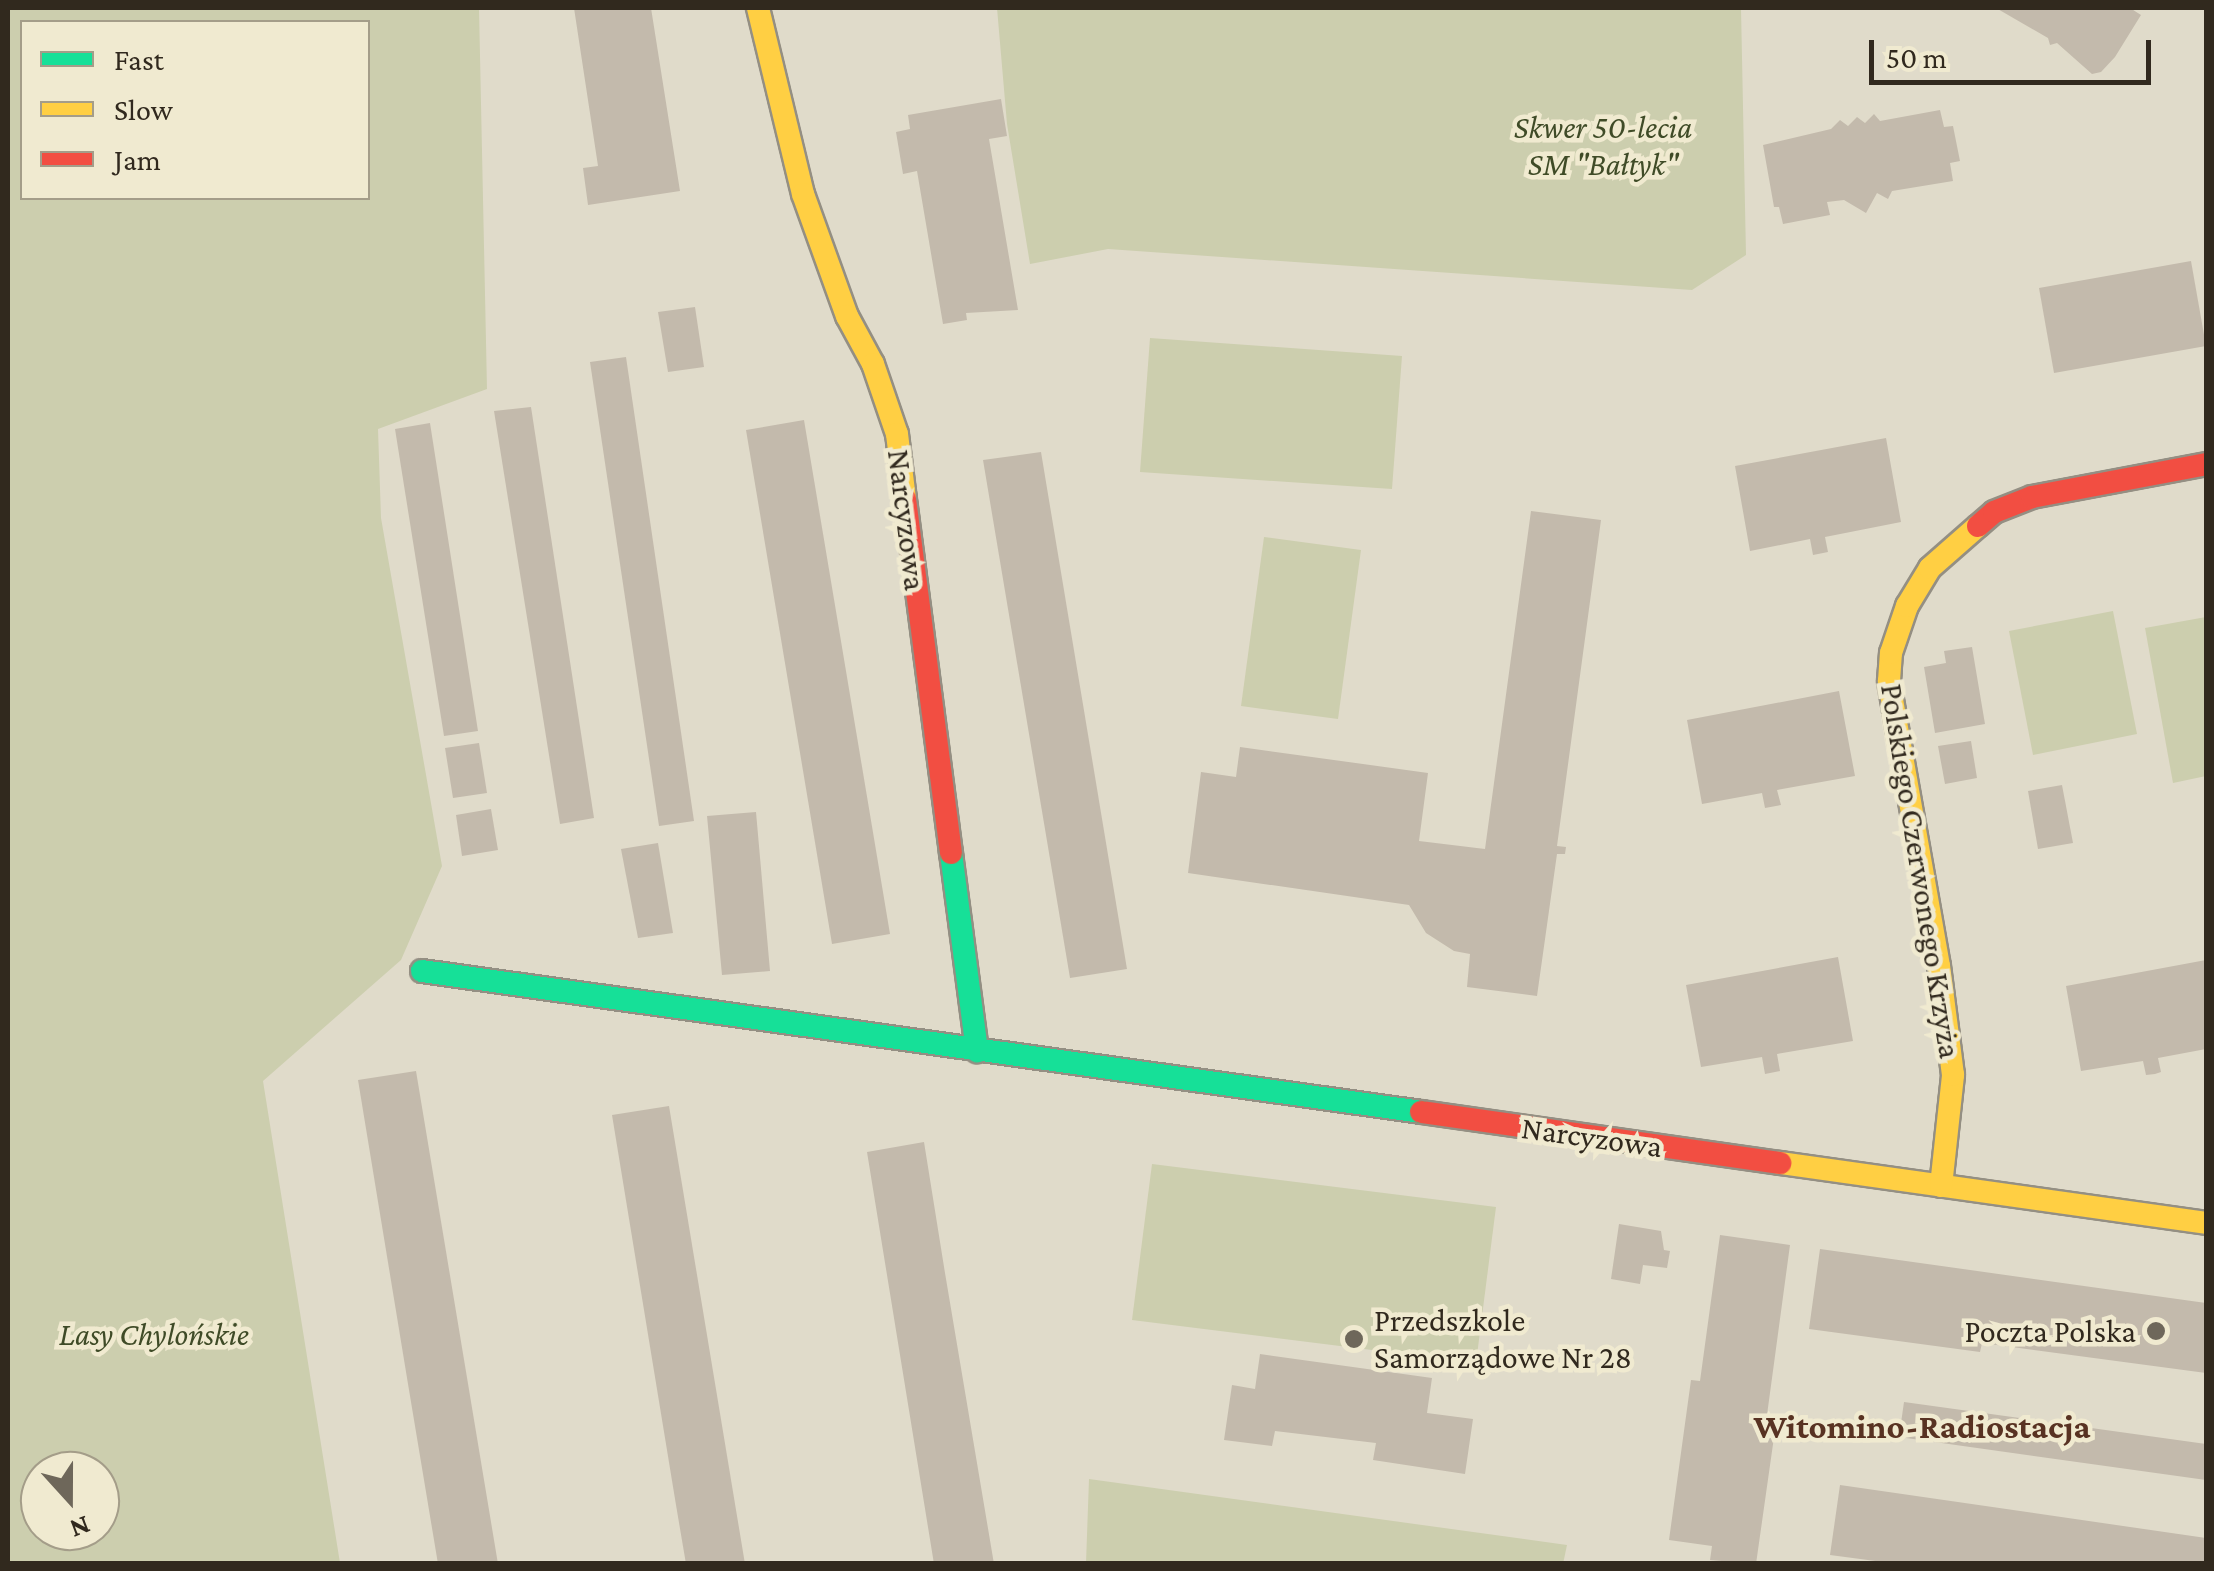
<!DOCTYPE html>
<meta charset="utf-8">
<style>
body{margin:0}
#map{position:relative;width:2214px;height:1571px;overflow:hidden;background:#e0dbca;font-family:"Crimson Pro",serif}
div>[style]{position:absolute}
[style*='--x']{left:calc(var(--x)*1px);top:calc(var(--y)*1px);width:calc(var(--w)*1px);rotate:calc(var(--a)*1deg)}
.green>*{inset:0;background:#ccceae}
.building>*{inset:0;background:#c3baac}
.roads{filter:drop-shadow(2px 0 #948f83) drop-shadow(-2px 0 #948f83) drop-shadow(0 2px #948f83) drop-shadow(0 -2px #948f83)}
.fast>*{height:22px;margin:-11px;padding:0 11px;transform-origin:11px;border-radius:11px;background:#16e098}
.slow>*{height:22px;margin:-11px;padding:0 11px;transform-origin:11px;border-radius:11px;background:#ffcf43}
.jam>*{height:22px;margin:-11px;padding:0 11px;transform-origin:11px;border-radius:11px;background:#f24e42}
.dots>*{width:28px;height:28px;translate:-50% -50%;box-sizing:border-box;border:5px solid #f0ead0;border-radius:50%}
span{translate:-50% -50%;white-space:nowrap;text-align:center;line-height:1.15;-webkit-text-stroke:9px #f0ead0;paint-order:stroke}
.park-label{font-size:32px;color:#3f4b27;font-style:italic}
.street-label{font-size:32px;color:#31291e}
.poi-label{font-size:32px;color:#31291e}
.left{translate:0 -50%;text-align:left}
.right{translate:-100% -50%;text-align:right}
.neighbourhood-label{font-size:35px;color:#583222;font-weight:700}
.frame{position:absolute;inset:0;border:10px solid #31291e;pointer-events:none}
.legend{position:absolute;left:20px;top:20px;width:350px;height:180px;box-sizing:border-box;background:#f0ead0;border:2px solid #a49d89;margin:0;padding:12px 18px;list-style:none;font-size:30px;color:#31291e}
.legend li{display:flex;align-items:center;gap:20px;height:50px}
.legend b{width:50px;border:2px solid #a49d89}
.north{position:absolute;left:20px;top:1451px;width:100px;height:100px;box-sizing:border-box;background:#f0ead0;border:2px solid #a49d89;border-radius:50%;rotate:159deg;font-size:28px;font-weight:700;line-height:40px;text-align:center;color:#31291e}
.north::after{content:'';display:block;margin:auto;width:35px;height:45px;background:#6e675a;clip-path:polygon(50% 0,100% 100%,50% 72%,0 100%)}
.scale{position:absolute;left:1869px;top:40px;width:282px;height:45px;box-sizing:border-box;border:5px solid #31291e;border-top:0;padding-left:12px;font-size:30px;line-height:35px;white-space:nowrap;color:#31291e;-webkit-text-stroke:8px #f0ead0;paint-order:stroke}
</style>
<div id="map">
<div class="green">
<i style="clip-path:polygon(evenodd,8px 8px,479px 8px,487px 389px,378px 429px,381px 518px,442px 866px,401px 960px,263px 1081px,340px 1563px,8px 1564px,8px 8px,22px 22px,368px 22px,368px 198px,22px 198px,22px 22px,8px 8px,40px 1471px,100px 1471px,100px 1531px,40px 1531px,40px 1471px)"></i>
<i style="clip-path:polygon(997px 8px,1741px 8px,1746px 255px,1692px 290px,1108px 249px,1030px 264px,1007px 124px)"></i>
<i style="clip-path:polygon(1150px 338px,1402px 356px,1392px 489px,1140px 472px)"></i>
<i style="clip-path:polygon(1264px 537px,1361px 550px,1338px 719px,1241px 706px)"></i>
<i style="clip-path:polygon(2113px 611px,2137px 734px,2033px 755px,2009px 631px)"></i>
<i style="clip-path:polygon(2206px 617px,2206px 776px,2173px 783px,2145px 628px)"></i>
<i style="clip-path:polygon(1152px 1164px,1496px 1207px,1476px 1363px,1132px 1320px)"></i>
<i style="clip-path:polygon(1089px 1479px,1567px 1545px,1563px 1564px,1086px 1563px)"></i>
</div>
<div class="building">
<i style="clip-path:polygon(574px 8px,651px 8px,680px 191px,588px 205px,583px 168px,598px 166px)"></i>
<i style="clip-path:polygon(1996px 8px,2130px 8px,2141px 15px,2115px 57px,2101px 72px,2092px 74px,2057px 43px,2050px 45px,2048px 38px)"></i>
<i style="clip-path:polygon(1001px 99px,1007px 136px,989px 139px,1018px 310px,966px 313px,967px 320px,943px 324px,917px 171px,903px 174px,896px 132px,910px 129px,908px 115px)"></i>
<i style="clip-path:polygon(1940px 110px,1944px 127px,1953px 126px,1960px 161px,1950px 163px,1953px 181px,1892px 191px,1888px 199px,1877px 193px,1866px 213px,1844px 200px,1827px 202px,1830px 215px,1783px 224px,1779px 207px,1774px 207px,1763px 145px,1831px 129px,1840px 120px,1848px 126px,1857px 117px,1865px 123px,1874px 114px,1880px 121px)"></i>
<i style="clip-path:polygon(2191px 261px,2206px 346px,2054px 373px,2039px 288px)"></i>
<i style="clip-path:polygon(695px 307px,704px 367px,668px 372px,658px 312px)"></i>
<i style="clip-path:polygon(626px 357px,694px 821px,659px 826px,590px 362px)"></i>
<i style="clip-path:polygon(531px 407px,594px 818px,560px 824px,494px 411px)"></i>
<i style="clip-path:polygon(804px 420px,890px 934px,832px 944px,746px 430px)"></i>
<i style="clip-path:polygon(430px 423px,478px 731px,444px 736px,395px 429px)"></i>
<i style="clip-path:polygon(1886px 438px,1901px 522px,1825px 537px,1828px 552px,1813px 555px,1810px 539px,1750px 551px,1735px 466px)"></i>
<i style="clip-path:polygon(1041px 452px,1127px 969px,1070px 978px,983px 460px)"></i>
<i style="clip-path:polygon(1531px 511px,1601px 520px,1557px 846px,1566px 847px,1565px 854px,1557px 854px,1537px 996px,1467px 987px,1470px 954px,1454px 951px,1426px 933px,1409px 905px,1188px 873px,1201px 772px,1236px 777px,1240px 747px,1428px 773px,1419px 841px,1485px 849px)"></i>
<i style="clip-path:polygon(1972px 647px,1985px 724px,1935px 733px,1924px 667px,1946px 663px,1944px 651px)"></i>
<i style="clip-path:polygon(1839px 691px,1855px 776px,1777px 790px,1781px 805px,1765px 808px,1762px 793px,1702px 804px,1687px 720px)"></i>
<i style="clip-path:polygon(1971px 741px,1977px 778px,1945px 784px,1938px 746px)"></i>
<i style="clip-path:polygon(479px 743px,487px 793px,453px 798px,445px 748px)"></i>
<i style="clip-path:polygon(2062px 785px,2073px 843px,2038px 849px,2028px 791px)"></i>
<i style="clip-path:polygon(491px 809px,498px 850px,462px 856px,456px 815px)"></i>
<i style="clip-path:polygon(756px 812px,770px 971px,722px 975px,707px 816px)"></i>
<i style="clip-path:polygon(658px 843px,673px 933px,638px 938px,621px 849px)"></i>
<i style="clip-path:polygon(1838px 957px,1853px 1041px,1777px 1054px,1780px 1071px,1765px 1074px,1762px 1057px,1701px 1067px,1686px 985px)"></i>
<i style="clip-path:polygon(2206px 960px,2206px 1049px,2158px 1058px,2161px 1072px,2155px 1074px,2146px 1075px,2143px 1061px,2081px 1071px,2066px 986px)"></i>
<i style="clip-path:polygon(416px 1071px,498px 1564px,438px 1564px,408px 1384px,358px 1080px)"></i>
<i style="clip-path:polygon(669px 1106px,745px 1564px,686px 1564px,676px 1505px,612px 1115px)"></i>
<i style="clip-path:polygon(924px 1142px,945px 1273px,994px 1564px,934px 1564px,867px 1152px)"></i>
<i style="clip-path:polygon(1619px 1224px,1661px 1231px,1664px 1250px,1670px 1251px,1667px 1268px,1643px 1265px,1640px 1284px,1611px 1279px)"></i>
<i style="clip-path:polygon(1720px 1235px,1790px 1245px,1767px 1415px,1777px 1416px,1756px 1564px,1710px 1560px,1712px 1546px,1669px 1540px,1691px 1380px,1700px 1381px)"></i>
<i style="clip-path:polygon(1820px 1249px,2206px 1303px,2206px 1373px,1982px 1343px,1980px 1352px,1809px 1329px)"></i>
<i style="clip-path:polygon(1260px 1354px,1432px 1378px,1427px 1413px,1473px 1419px,1465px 1474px,1373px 1460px,1376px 1443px,1275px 1431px,1272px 1446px,1224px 1440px,1232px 1385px,1255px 1389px)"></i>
<i style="clip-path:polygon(1904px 1402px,2206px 1444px,2206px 1480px,1899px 1437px)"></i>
<i style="clip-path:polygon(1840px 1485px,2206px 1538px,2206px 1564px,1898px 1564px,1830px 1555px)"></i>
</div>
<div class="roads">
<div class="fast">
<i style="--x:951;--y:853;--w:200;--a:82.5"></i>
<i style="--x:422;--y:971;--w:1009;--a:8.03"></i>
</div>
<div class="slow">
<i style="--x:758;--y:8;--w:191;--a:76.4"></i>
<i style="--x:803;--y:194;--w:130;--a:70.2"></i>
<i style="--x:847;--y:316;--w:55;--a:61.6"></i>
<i style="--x:873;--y:364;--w:74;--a:71.1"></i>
<i style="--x:897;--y:434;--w:65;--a:83"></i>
<i style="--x:1780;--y:1163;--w:430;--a:8"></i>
<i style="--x:1941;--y:1186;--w:112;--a:-83.8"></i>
<i style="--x:1953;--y:1075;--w:110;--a:-97.3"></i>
<i style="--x:1939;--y:966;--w:289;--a:-100"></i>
<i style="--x:1889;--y:681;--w:28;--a:-86"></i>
<i style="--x:1891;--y:653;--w:50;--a:-71.2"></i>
<i style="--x:1907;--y:606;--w:44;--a:-58.8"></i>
<i style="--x:1930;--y:568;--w:64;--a:-41.2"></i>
</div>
<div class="jam">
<i style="--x:905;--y:499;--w:357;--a:82.6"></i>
<i style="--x:1978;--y:526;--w:21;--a:-41"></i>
<i style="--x:1994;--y:512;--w:41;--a:-21.5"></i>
<i style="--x:2032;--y:497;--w:177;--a:-10.7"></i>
<i style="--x:1421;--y:1112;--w:363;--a:8.1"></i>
</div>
</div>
<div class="dots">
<i style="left:2156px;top:1331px;background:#6e675a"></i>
<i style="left:1354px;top:1339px;background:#6e675a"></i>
</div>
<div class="park-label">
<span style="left:1603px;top:146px">Skwer 50-lecia<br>SM "Bałtyk"</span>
<span style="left:154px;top:1334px">Lasy Chylońskie</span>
</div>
<div class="street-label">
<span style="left:907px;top:520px;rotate:83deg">Narcyzowa</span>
<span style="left:1921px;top:871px;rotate:81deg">Polskiego Czerwonego Krzyża</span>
<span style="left:1592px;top:1137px;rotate:8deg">Narcyzowa</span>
</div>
<div class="poi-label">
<span class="left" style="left:1374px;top:1339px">Przedszkole<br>Samorządowe Nr 28</span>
<span class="right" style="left:2136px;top:1331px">Poczta Polska</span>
</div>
<div class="neighbourhood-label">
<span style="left:1922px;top:1427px">Witomino-Radiostacja</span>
</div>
<div class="frame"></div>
<ul class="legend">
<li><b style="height:12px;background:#16e098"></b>Fast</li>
<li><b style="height:12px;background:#ffcf43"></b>Slow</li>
<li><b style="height:12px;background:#f24e42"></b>Jam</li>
</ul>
<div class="north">N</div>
<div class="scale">50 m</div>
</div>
